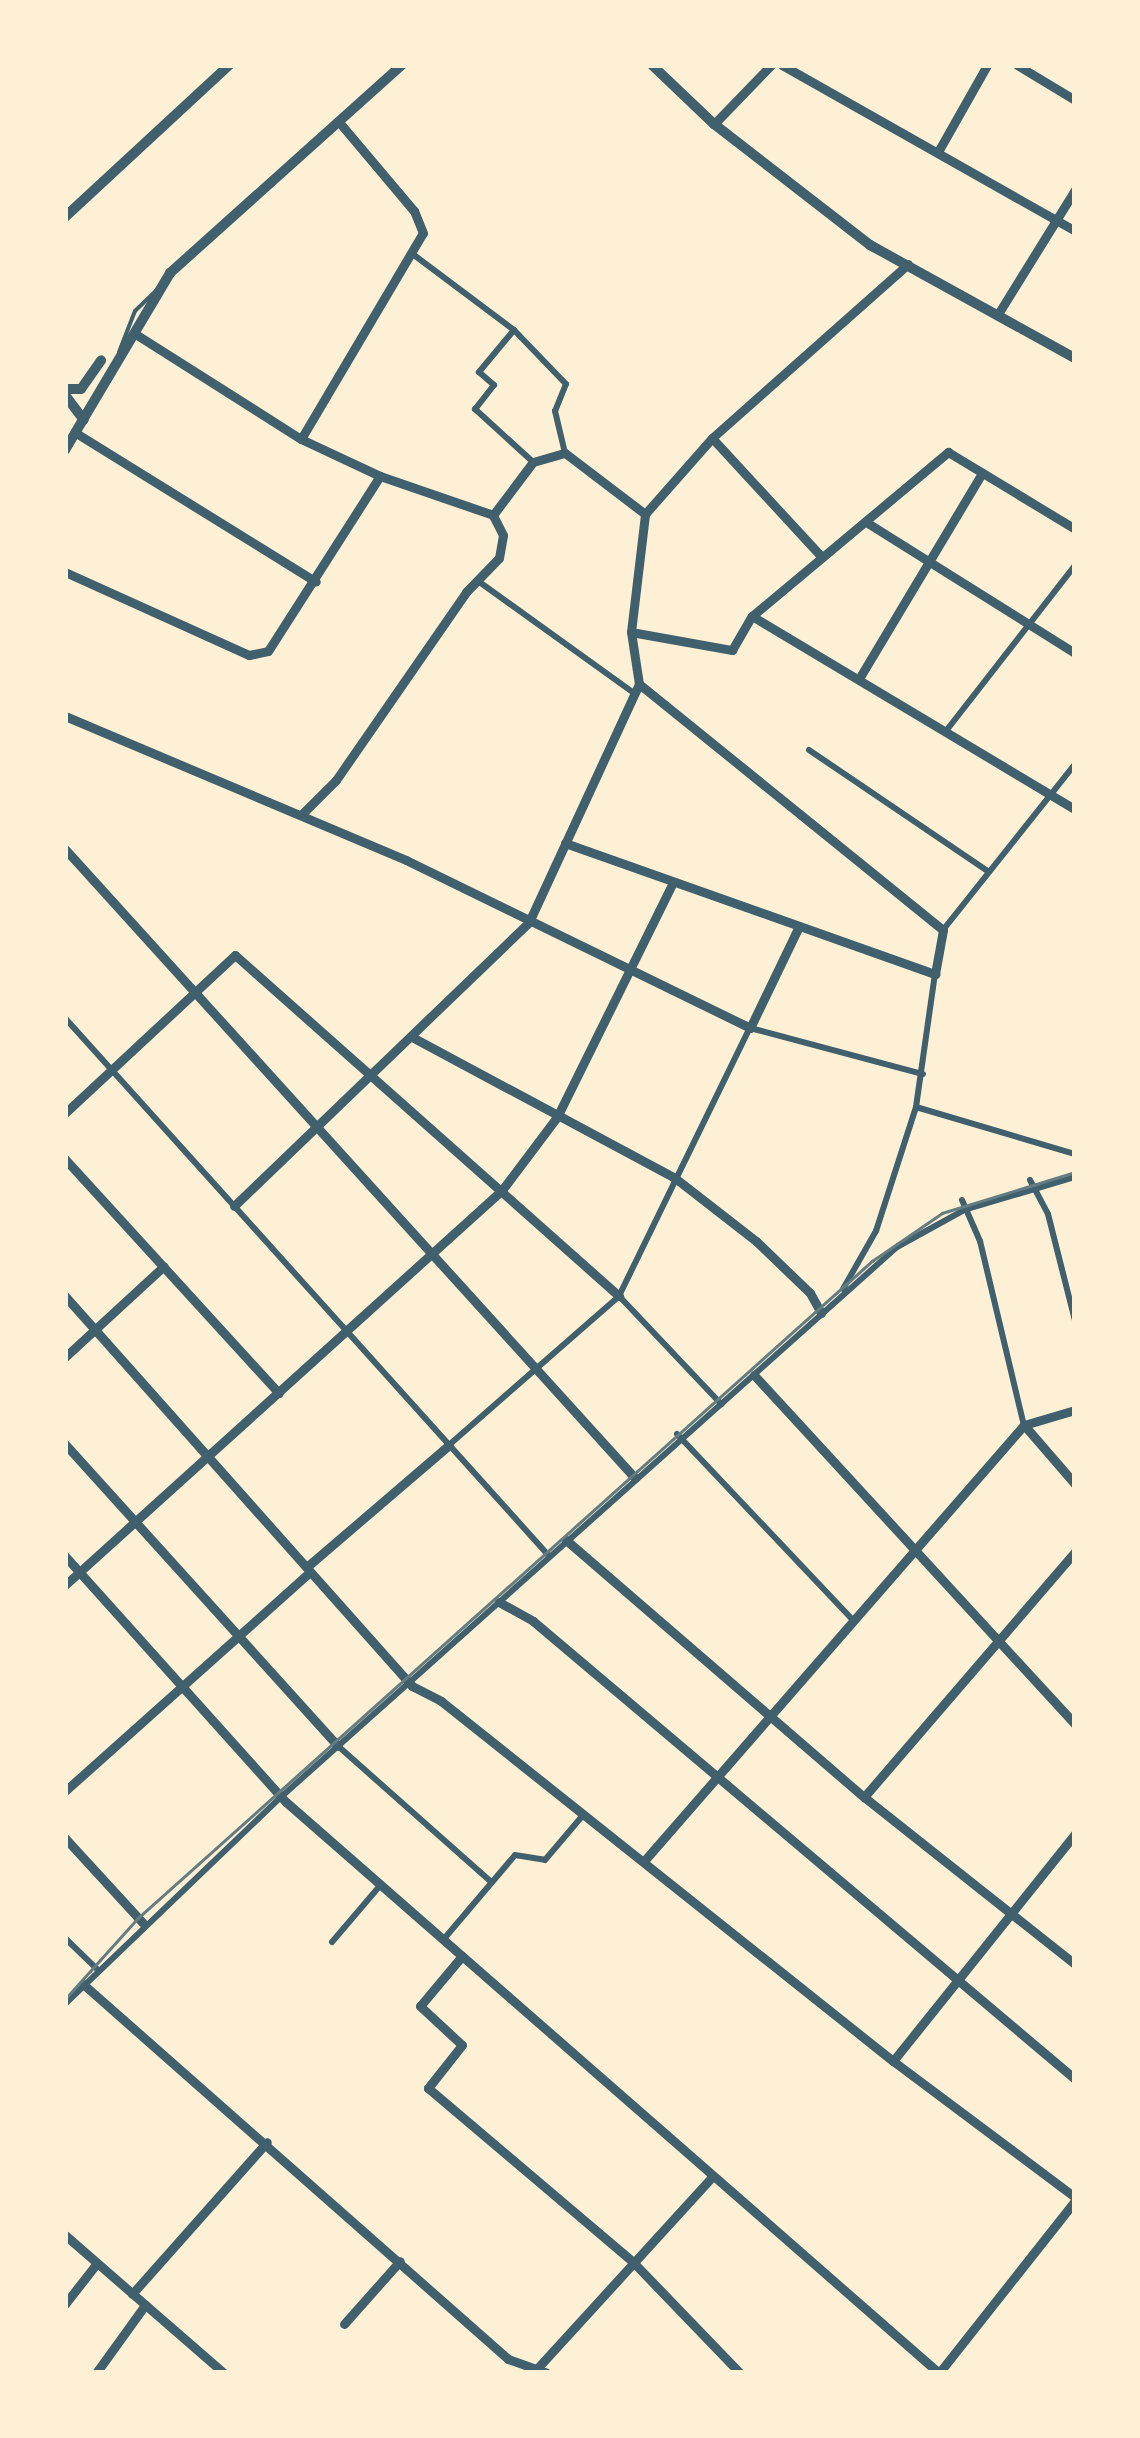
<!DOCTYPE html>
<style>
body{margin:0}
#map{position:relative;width:1140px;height:2438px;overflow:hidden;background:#fdf0d5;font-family:Poppins,sans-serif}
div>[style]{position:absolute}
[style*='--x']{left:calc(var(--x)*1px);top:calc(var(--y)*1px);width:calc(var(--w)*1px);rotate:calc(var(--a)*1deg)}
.service>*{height:4px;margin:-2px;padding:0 2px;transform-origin:2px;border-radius:2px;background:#3f606c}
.pedestrian>*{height:6px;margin:-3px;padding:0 3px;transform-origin:3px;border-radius:3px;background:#3f606c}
.minor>*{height:9px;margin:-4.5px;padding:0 4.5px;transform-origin:4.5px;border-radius:4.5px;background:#3f606c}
.tertiary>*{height:10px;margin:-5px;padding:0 5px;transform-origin:5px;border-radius:5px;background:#3f606c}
.tram>*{height:2.5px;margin:-1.25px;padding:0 1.25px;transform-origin:1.25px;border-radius:1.25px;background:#657d81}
span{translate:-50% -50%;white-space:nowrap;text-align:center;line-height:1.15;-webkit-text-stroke:9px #fdf0d5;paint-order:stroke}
.frame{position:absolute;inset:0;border:68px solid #fdf0d5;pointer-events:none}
</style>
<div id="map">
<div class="service">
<i style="--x:119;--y:352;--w:44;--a:-68.7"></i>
<i style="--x:135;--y:311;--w:30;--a:-44"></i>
</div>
<div class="pedestrian">
<i style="--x:414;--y:255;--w:125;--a:36.9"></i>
<i style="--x:514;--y:330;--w:55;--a:129.8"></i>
<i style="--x:479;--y:372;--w:20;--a:41"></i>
<i style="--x:494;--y:385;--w:31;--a:128"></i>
<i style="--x:475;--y:409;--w:79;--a:42.4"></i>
<i style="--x:514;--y:330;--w:75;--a:46.1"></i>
<i style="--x:566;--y:384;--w:29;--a:112"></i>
<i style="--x:555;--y:411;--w:43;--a:76.6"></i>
<i style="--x:478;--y:581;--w:193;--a:35.7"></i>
<i style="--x:946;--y:731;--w:210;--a:-52.1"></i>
<i style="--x:809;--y:750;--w:217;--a:34.1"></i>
<i style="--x:943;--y:930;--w:212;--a:-51.5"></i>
<i style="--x:65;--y:1018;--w:724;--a:48.02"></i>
<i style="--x:916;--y:1107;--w:134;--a:-81.9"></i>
<i style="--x:1030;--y:1180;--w:38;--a:62"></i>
<i style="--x:1048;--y:1214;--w:110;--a:75.8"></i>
<i style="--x:962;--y:1200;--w:45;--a:66.3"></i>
<i style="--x:980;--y:1241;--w:189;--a:76.6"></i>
<i style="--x:843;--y:1289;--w:67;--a:-60.4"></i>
<i style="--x:876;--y:1231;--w:130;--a:-72.1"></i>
<i style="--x:916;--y:1107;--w:166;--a:16.5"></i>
<i style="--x:619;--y:1296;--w:149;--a:46.6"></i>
<i style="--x:677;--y:1434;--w:256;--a:46.6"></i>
<i style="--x:449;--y:1445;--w:226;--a:-41.2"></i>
<i style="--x:619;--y:1296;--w:298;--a:-64"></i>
<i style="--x:750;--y:1028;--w:179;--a:14.9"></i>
<i style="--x:338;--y:1746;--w:205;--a:41.6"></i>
<i style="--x:65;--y:1938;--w:45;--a:44.1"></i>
<i style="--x:443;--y:1940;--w:111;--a:-49.7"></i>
<i style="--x:515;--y:1855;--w:30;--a:9"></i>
<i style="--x:545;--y:1860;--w:60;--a:-49.7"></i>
<i style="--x:332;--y:1942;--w:71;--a:-49.6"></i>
<i style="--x:65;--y:2004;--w:299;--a:-43.8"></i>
<i style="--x:281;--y:1797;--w:826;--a:-41.76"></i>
<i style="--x:897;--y:1247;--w:77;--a:-28.9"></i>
<i style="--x:964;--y:1210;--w:116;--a:-16.6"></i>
</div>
<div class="minor">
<i style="--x:782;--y:65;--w:337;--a:29.5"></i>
<i style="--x:1017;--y:65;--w:68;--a:31.1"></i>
<i style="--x:714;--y:124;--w:82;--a:-46"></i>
<i style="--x:939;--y:150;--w:98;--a:-60.5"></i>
<i style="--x:998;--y:314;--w:146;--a:-58.2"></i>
<i style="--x:137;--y:335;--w:194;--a:32.4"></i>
<i style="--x:301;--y:439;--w:87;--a:25.1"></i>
<i style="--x:380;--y:476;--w:120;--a:19"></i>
<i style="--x:493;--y:515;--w:66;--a:-53"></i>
<i style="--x:533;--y:462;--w:33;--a:-16"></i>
<i style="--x:565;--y:453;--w:101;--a:37.3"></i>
<i style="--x:76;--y:433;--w:282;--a:31.8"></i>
<i style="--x:712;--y:438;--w:159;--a:47.3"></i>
<i style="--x:301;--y:439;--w:239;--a:-59.4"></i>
<i style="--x:423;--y:233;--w:24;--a:-112"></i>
<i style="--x:414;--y:211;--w:115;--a:-130.1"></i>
<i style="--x:645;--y:514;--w:101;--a:-48.6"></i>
<i style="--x:712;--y:438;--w:262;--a:-41.6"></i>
<i style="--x:866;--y:522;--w:247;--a:32.1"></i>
<i style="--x:65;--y:572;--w:202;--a:24.3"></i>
<i style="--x:249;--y:655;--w:19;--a:-12"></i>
<i style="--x:268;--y:651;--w:208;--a:-57.4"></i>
<i style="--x:752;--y:616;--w:376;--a:30.9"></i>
<i style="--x:631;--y:632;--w:103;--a:10.1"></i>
<i style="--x:732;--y:650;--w:39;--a:-60"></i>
<i style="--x:752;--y:616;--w:256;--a:-39.9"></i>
<i style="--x:948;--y:452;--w:149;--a:31.2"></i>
<i style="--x:860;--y:677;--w:238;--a:-59.1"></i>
<i style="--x:639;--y:684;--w:53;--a:-98.7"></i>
<i style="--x:631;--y:632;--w:119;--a:-83.2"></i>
<i style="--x:65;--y:716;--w:370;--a:22.9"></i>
<i style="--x:406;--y:860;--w:383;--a:26"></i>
<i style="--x:750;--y:1028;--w:113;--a:-64.3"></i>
<i style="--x:302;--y:814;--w:48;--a:-45"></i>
<i style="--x:336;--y:780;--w:229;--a:-55.3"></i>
<i style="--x:466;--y:592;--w:47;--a:-45.9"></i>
<i style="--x:499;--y:558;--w:23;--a:-80"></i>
<i style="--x:503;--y:535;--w:22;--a:-117"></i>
<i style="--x:565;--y:843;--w:393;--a:19.5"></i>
<i style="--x:935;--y:974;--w:45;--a:-79.7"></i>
<i style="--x:943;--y:930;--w:391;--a:-141"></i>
<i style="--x:65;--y:849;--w:849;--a:47.82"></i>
<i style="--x:412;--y:1037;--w:298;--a:28.2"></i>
<i style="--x:675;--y:1178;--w:103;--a:37.9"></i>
<i style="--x:756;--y:1241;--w:75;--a:43.9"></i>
<i style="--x:810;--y:1293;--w:23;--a:61"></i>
<i style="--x:65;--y:1113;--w:232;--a:-42.9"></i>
<i style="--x:235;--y:955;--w:514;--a:41.61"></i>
<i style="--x:65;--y:1159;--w:317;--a:47.6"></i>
<i style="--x:234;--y:1206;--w:409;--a:-43.9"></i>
<i style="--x:529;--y:922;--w:262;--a:-65.2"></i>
<i style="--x:65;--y:1296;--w:522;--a:48.34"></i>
<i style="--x:412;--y:1686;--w:33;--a:27"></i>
<i style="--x:441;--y:1701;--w:578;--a:38.54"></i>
<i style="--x:893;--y:2061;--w:227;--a:36.8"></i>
<i style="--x:65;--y:1357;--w:134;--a:-42.6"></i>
<i style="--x:754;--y:1375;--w:474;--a:47.4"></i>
<i style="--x:1024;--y:1425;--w:78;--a:49.2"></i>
<i style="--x:65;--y:1444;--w:407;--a:47.9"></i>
<i style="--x:566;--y:1540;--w:394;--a:40.8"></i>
<i style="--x:864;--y:1797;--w:269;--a:38.4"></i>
<i style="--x:65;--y:1556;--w:331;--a:48.1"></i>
<i style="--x:286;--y:1802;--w:867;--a:41.17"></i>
<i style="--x:309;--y:1565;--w:184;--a:-40.6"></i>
<i style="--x:65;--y:1585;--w:589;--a:-42.11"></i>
<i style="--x:502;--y:1190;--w:91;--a:-53"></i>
<i style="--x:557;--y:1117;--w:262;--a:-63.7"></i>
<i style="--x:499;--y:1602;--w:39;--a:29"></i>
<i style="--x:533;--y:1621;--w:710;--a:40.2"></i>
<i style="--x:65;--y:1791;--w:326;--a:-41.8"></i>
<i style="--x:864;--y:1797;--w:323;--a:-49.3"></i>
<i style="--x:65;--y:1838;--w:115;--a:47.5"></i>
<i style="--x:644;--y:1861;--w:578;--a:-48.93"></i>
<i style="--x:1024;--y:1425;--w:53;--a:-16.4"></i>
<i style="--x:462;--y:1956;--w:65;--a:130"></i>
<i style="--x:420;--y:2006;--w:57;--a:42.9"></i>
<i style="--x:462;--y:2045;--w:55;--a:128.3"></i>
<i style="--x:428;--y:2088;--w:269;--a:40.3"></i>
<i style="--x:633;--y:2262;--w:154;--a:46.1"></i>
<i style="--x:83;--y:1984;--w:567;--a:41.42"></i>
<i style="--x:508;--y:2359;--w:41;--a:19.7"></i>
<i style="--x:893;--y:2061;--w:291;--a:-51.3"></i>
<i style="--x:65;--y:2235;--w:211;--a:41"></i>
<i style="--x:132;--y:2294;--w:203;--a:-48.4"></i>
<i style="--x:65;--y:2304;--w:52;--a:-52"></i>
<i style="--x:344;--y:2324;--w:84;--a:-48.4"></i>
<i style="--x:96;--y:2373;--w:84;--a:-54.2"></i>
<i style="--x:533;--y:2373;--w:265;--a:-47.6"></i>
<i style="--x:939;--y:2373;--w:219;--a:-51.7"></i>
</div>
<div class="tertiary">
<i style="--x:652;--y:65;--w:86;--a:43.6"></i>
<i style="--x:714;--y:124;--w:197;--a:37.8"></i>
<i style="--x:870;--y:245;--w:234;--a:28.9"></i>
<i style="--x:65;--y:217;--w:224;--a:-42.8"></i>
<i style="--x:65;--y:389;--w:16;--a:0"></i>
<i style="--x:81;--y:389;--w:35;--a:-55"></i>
<i style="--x:65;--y:395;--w:31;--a:53"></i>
<i style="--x:65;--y:450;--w:206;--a:-59.3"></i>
<i style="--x:170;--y:273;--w:312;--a:-41.9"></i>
</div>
<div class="tram">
<i style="--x:65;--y:1999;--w:109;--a:-48"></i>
<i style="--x:138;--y:1918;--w:985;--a:-41.83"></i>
<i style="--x:872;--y:1261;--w:85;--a:-34.4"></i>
<i style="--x:942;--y:1213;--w:139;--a:-17.1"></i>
</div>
<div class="frame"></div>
</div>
